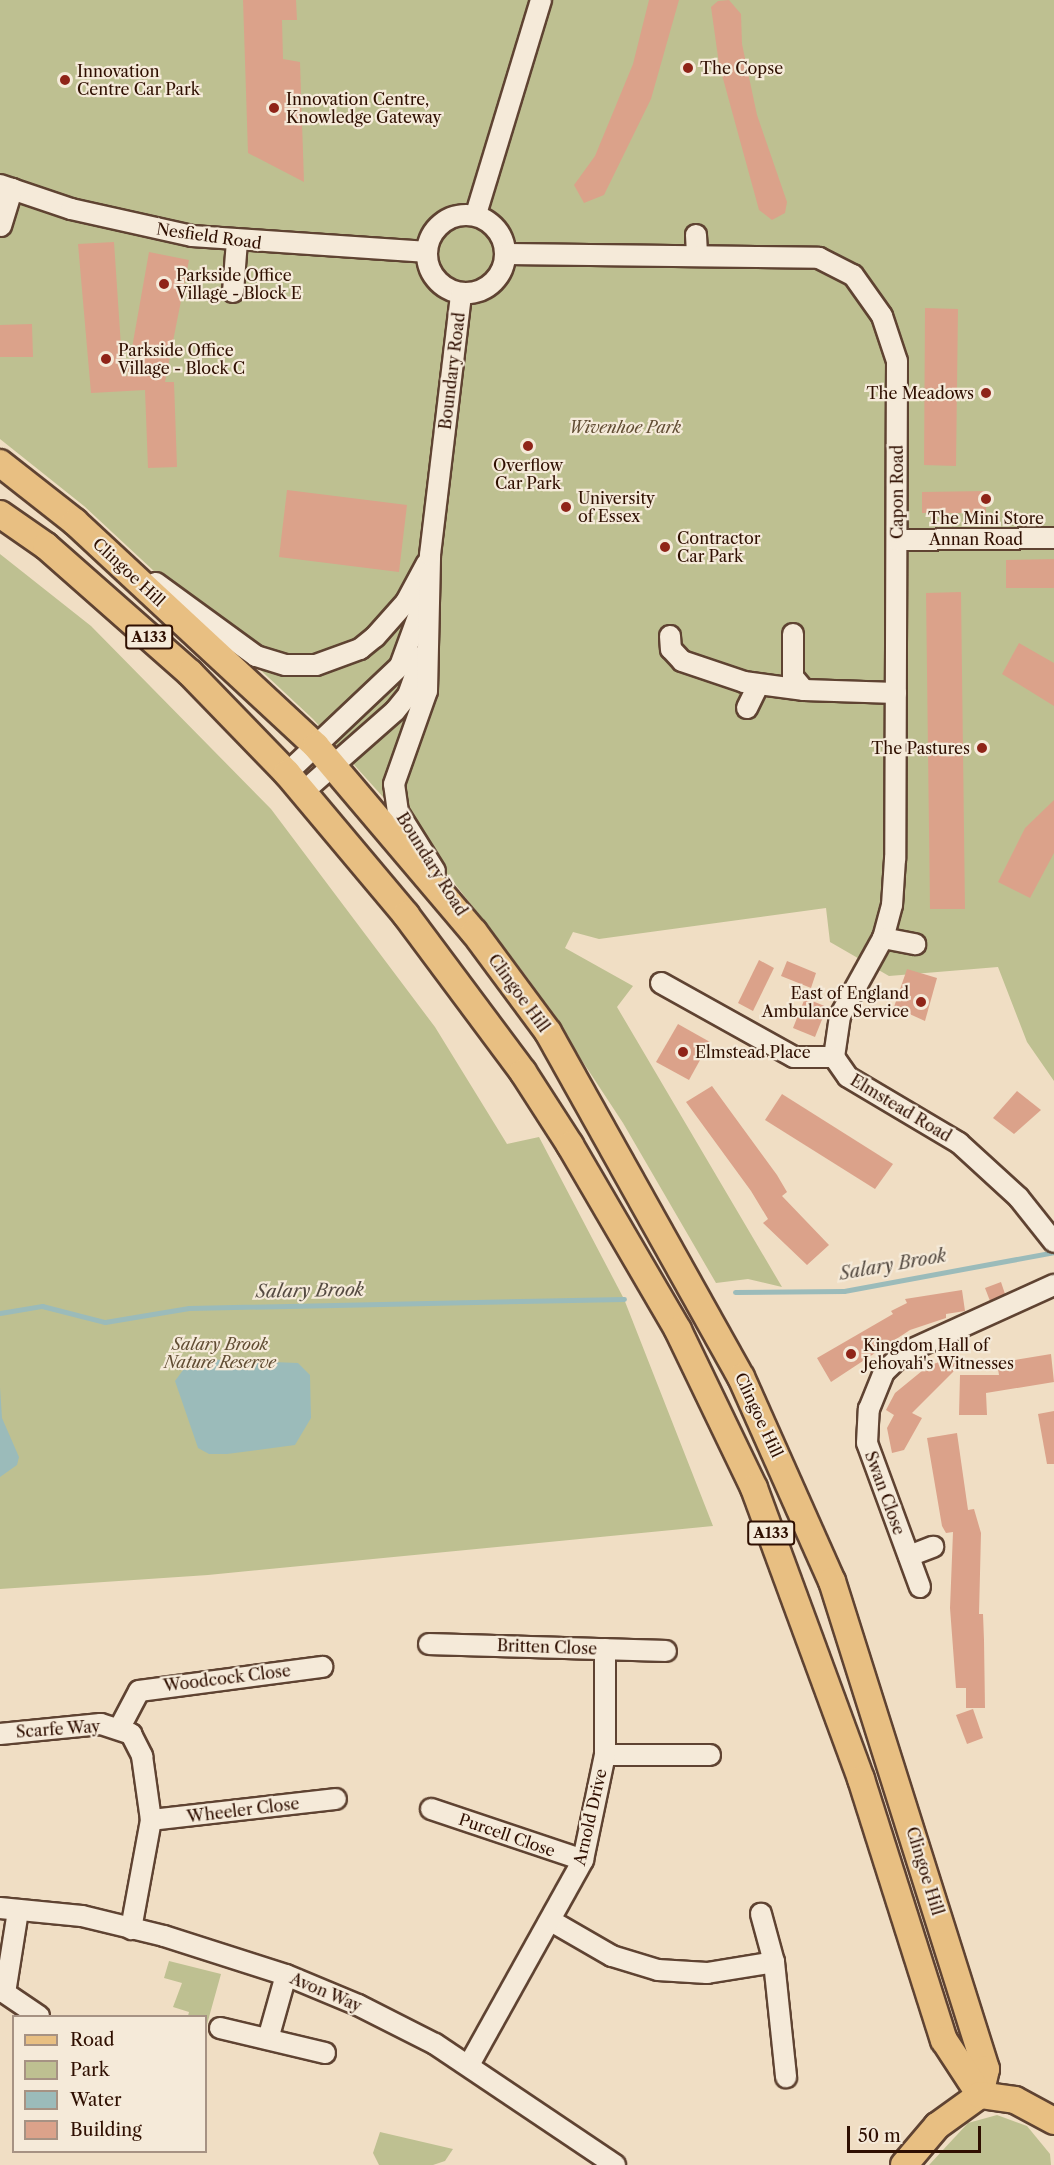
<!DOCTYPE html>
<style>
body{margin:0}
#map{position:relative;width:1054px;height:2165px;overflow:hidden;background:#f0dec4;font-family:"Libre Caslon Text",serif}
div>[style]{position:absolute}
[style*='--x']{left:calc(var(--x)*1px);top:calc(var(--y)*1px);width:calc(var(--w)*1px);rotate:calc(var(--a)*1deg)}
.green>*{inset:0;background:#bec091}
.water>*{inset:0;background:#9bbbba}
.stream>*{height:5px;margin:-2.5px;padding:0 2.5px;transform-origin:2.5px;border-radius:2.5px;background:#9bbbba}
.building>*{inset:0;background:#dba28a}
.roads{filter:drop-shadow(2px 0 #5f4332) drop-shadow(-2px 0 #5f4332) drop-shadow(0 2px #5f4332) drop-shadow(0 -2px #5f4332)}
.minor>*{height:20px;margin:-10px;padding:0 10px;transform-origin:10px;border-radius:10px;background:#f5ead9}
.minor>.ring{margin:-10px;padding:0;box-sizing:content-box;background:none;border:20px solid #f5ead9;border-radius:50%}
.major>*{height:26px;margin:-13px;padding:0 13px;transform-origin:13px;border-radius:13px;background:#e8bf82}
.dots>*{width:16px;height:16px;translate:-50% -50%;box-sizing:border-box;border:3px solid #f5ead9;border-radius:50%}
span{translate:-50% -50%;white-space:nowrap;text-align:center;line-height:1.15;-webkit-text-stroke:4.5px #f5ead9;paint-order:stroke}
.shield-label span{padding:2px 4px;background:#f5ead9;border:2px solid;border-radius:4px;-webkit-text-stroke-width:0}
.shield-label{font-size:15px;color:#2f0f01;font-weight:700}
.poi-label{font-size:16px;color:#2f0f01}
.left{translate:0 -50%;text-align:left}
.right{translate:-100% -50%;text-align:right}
.street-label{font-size:16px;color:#2f0f01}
.park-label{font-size:16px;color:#614d33;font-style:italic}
.water-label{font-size:18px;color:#554b42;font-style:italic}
.legend{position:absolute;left:12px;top:2015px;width:195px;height:138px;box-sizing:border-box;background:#f5ead9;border:2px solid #a69283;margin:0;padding:8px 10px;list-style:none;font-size:18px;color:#2f0f01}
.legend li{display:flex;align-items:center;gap:12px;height:30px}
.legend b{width:30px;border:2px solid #a69283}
.scale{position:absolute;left:847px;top:2126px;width:134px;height:27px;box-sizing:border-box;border:3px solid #2f0f01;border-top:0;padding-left:8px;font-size:18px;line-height:21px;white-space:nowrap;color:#2f0f01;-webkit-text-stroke:4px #f5ead9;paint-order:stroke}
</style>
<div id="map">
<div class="green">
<i style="clip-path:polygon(0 0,1054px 0,1054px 1081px,1027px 1042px,998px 967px,889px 976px,830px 942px,826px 908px,599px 939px,573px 932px,565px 948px,633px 986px,617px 1007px,782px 1287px,748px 1279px,716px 1283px,623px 1123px,527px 977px,418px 836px,313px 719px,84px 506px,0 439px)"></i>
<i style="clip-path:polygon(0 554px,91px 626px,271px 809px,435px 1027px,507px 1144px,539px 1137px,624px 1299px,713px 1526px,208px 1575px,0 1589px)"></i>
<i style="clip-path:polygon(169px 1961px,221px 1974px,206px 2028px,206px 2016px,188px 2016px,189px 2012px,173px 2007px,182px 1983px,164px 1978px)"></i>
<i style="clip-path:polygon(997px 2115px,1027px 2126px,1050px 2154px,1051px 2165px,929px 2165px,968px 2123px)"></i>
<i style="clip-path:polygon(380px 2132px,453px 2149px,445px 2161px,433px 2165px,379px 2165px,373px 2153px)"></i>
</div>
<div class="water">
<i style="clip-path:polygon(202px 1359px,298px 1363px,310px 1375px,311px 1418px,295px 1445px,227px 1454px,209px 1454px,198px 1448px,175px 1381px,186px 1366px)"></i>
<i style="clip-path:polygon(0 1387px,2px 1418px,19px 1457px,17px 1465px,0 1477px)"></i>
</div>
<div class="stream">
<i style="--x:735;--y:1292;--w:109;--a:-0.5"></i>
<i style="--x:844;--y:1291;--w:214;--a:-10.5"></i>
<i style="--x:0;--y:1313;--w:43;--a:-9.5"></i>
<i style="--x:42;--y:1306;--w:65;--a:14.3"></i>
<i style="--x:105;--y:1322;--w:85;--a:-9.5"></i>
<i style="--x:189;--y:1308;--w:435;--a:-1.2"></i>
</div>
<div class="building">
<i style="clip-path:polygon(243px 0,296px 0,297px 20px,282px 20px,283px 59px,300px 62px,304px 182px,248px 153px)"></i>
<i style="clip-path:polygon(649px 0,679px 0,651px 99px,604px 195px,584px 203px,574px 185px,595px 156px,633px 64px)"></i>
<i style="clip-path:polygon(729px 0,741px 14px,742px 44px,757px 115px,787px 202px,785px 213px,772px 220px,759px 210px,719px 64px,711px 7px,718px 1px)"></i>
<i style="clip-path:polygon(114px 242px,123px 376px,127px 376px,149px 252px,189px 260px,165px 382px,174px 382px,177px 467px,148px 468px,145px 390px,91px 393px,78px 244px)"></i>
<i style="clip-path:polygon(925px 308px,958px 309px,956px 466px,924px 465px)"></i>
<i style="clip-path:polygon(32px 324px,33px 357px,0 357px,0 325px)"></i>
<i style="clip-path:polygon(287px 490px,407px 505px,399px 572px,279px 557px)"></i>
<i style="clip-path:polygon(986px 491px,986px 513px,922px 513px,922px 492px)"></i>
<i style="clip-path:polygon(1054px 559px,1054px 588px,1006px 588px,1006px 560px)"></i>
<i style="clip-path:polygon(961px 592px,965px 909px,930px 909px,926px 593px)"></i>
<i style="clip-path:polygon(1019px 643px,1054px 663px,1054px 706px,1002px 674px)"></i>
<i style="clip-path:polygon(1054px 800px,1054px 853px,1030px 898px,998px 882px,1025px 828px)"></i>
<i style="clip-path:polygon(759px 960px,774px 968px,753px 1011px,738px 1003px)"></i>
<i style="clip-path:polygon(787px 961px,816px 973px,811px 988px,781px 976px)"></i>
<i style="clip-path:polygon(907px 969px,937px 978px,925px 1021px,894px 1007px)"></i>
<i style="clip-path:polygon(805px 998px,827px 1007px,815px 1037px,793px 1028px)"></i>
<i style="clip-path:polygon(678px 1024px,710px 1042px,689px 1080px,656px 1062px)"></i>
<i style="clip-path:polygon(712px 1086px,777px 1175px,787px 1192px,782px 1196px,829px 1245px,807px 1265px,763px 1223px,768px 1219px,751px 1191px,686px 1102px)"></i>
<i style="clip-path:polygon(1017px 1091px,1041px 1110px,1014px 1134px,993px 1118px)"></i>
<i style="clip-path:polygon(782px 1094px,893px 1164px,875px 1189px,765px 1120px)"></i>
<i style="clip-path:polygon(1001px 1282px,1005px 1294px,990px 1301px,985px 1288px)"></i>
<i style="clip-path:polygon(962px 1290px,965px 1311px,946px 1314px,946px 1318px,910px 1330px,831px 1382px,817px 1358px,893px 1314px,891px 1311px,907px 1303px,905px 1299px)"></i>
<i style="clip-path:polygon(1051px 1354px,1054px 1382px,986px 1393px,987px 1415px,959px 1415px,960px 1375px,999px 1375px,997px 1363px)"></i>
<i style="clip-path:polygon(953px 1357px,957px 1368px,912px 1413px,922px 1418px,904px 1450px,892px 1453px,887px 1428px,894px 1415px,886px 1410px,895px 1393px,928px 1366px)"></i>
<i style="clip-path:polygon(1054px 1411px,1054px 1464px,1047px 1464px,1038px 1414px)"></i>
<i style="clip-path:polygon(957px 1433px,968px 1510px,974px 1509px,981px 1533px,979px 1614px,983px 1614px,984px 1640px,985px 1708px,966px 1708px,966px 1688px,956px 1688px,950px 1608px,953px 1532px,946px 1533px,942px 1526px,927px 1438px)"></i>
<i style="clip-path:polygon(973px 1709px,983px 1738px,967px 1744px,956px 1715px)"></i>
</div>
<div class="roads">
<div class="minor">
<i style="--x:0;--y:185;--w:75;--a:18.7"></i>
<i style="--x:71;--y:209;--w:124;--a:12.6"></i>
<i style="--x:192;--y:236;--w:233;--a:3.9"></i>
<i style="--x:476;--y:214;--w:224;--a:-73.1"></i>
<i class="ring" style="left:427px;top:215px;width:58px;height:58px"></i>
<i style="--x:1;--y:226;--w:39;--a:-73"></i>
<i style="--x:696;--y:235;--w:20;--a:87"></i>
<i style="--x:507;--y:254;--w:312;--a:0.7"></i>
<i style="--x:819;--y:258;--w:38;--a:27"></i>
<i style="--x:853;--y:275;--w:50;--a:54.7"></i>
<i style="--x:882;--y:316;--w:47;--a:71.6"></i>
<i style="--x:897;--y:361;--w:498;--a:90.2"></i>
<i style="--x:895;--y:859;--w:46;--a:93.7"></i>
<i style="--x:892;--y:905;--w:34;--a:105"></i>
<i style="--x:883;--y:938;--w:89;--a:118.9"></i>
<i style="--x:840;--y:1016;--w:41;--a:98.3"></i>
<i style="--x:233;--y:292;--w:51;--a:-85.5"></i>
<i style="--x:897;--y:540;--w:157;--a:-0.7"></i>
<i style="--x:156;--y:583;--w:124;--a:36.1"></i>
<i style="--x:256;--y:656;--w:31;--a:17"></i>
<i style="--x:286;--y:665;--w:30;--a:0"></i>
<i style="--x:316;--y:665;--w:47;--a:-20"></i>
<i style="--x:360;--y:649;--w:19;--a:-39"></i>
<i style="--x:375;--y:637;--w:47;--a:-48.5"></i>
<i style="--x:406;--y:602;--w:44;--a:-61.7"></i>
<i style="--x:793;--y:634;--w:43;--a:90"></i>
<i style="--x:793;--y:677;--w:17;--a:50"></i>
<i style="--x:804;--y:690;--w:92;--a:1.9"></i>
<i style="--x:670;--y:636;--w:13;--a:86"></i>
<i style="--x:671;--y:649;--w:16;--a:47"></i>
<i style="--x:682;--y:661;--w:65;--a:18.7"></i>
<i style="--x:744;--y:682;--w:61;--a:7.6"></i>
<i style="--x:747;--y:708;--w:25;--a:-64"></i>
<i style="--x:287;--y:773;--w:156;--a:-43.4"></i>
<i style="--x:400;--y:666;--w:76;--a:-69.9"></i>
<i style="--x:303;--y:792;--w:123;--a:-41.4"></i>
<i style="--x:395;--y:711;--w:21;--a:-51"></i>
<i style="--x:408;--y:695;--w:41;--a:-70.3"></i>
<i style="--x:435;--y:871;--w:70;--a:-122.1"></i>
<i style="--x:398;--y:812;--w:28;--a:-98"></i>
<i style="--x:394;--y:784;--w:99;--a:-70.5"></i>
<i style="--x:427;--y:691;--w:136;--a:-88.7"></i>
<i style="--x:430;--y:555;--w:263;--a:-83.2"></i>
<i style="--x:883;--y:938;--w:33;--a:11"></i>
<i style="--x:661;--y:983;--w:152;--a:29.1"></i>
<i style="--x:794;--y:1057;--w:40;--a:0"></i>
<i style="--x:834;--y:1057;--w:24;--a:55"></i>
<i style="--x:848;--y:1077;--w:129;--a:30.7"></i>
<i style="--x:959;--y:1143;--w:81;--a:42.5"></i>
<i style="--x:1019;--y:1198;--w:56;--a:51.5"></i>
<i style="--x:909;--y:1556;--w:26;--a:-21"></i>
<i style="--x:920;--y:1587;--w:153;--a:-110.2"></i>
<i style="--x:867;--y:1443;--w:34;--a:-87"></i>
<i style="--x:869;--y:1409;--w:40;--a:-68"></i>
<i style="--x:884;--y:1372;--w:28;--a:-44"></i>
<i style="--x:904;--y:1353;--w:165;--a:-24.4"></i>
<i style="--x:429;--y:1644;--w:237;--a:1.7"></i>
<i style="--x:119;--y:1729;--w:43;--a:-62.2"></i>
<i style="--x:139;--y:1691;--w:185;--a:-7.5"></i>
<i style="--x:0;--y:1734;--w:101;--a:-5.7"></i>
<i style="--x:101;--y:1724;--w:32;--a:18"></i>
<i style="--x:131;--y:1734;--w:25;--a:63"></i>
<i style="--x:142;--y:1756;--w:65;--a:82"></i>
<i style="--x:151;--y:1820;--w:111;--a:100.4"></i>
<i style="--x:605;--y:1755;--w:105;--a:0"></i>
<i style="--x:431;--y:1809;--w:160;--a:18.5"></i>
<i style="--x:151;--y:1820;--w:186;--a:-6.5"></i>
<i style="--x:0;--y:1908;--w:82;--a:5.6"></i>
<i style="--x:82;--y:1916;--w:84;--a:13.7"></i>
<i style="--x:164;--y:1936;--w:128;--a:17.7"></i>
<i style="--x:286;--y:1975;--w:78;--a:22.6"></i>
<i style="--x:358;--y:2005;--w:86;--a:26.9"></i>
<i style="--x:435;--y:2044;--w:217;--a:33.9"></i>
<i style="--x:18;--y:1911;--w:83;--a:99"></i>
<i style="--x:5;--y:1993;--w:41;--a:34.1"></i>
<i style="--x:553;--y:1922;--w:68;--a:30"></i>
<i style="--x:612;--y:1956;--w:48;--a:16.9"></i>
<i style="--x:658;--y:1970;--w:49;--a:3.5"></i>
<i style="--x:707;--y:1973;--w:68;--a:-9.3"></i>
<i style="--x:774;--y:1962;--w:50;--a:-105.2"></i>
<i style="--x:774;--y:1962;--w:116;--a:84"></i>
<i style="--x:220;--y:2028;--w:108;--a:13.4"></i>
<i style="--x:268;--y:2039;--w:66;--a:-74.3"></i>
<i style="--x:469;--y:2065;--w:235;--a:-60.9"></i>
<i style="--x:583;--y:1860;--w:107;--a:-78.2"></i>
<i style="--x:605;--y:1755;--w:106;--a:-90"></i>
</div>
<div class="major">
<i style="--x:0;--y:463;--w:95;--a:38.2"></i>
<i style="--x:75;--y:522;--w:329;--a:42.9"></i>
<i style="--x:316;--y:746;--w:244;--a:49.7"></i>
<i style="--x:474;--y:932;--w:124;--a:53.5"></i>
<i style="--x:548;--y:1032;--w:395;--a:60.8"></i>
<i style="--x:741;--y:1377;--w:223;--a:66"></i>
<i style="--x:832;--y:1581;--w:512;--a:72.49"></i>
<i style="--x:986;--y:2069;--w:27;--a:103"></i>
<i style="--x:0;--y:514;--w:56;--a:34.8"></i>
<i style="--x:46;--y:546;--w:192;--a:41.4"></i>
<i style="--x:190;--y:673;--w:139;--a:45.9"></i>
<i style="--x:287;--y:773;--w:185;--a:50"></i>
<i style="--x:406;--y:915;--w:196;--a:53.3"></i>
<i style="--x:523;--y:1072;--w:87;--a:57.2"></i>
<i style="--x:570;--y:1145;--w:214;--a:59.7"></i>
<i style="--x:678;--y:1330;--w:175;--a:64.3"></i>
<i style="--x:754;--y:1488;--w:310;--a:69.8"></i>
<i style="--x:861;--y:1779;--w:274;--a:72.4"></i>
<i style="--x:944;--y:2040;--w:66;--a:56.8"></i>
<i style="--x:904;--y:2165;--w:51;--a:-49.8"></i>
<i style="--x:937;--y:2126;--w:53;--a:-35.8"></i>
<i style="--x:980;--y:2095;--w:35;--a:8"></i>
<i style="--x:1015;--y:2100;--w:44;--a:28.3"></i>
</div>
</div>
<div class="dots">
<i style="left:688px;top:68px;background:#8f2418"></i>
<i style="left:65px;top:80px;background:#8f2418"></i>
<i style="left:274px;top:108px;background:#8f2418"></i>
<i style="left:164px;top:284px;background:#8f2418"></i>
<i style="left:106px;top:359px;background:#8f2418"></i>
<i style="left:986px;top:393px;background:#8f2418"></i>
<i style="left:528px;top:446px;background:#8f2418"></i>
<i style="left:986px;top:499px;background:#8f2418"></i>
<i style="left:566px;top:507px;background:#8f2418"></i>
<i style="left:665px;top:547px;background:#8f2418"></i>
<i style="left:982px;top:748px;background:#8f2418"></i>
<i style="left:921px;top:1002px;background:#8f2418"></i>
<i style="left:683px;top:1052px;background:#8f2418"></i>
<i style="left:851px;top:1354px;background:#8f2418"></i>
</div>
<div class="shield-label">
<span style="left:149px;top:637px">A133</span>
<span style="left:771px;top:1533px">A133</span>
</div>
<div class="poi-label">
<span class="left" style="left:700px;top:68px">The Copse</span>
<span class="left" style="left:77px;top:80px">Innovation<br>Centre Car Park</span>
<span class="left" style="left:286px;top:108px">Innovation Centre,<br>Knowledge Gateway</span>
<span class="left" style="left:176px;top:284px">Parkside Office<br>Village - Block E</span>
<span class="left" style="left:118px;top:359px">Parkside Office<br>Village - Block C</span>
<span class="right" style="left:974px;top:393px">The Meadows</span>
<span style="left:528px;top:474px">Overflow<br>Car Park</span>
<span class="left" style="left:578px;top:507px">University<br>of Essex</span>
<span style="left:986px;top:518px">The Mini Store</span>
<span class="left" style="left:677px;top:547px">Contractor<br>Car Park</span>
<span class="right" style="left:970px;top:748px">The Pastures</span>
<span class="right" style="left:909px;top:1002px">East of England<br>Ambulance Service</span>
<span class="left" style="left:695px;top:1052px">Elmstead Place</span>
<span class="left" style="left:863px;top:1354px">Kingdom Hall of<br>Jehovah's Witnesses</span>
</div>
<div class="street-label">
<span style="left:209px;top:236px;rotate:8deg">Nesfield Road</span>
<span style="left:452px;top:371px;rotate:-83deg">Boundary Road</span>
<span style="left:897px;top:492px;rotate:-90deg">Capon Road</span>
<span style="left:976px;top:539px">Annan Road</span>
<span style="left:129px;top:572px;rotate:43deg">Clingoe Hill</span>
<span style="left:432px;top:864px;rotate:58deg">Boundary Road</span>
<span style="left:519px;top:993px;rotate:54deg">Clingoe Hill</span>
<span style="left:901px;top:1108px;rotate:31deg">Elmstead Road</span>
<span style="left:759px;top:1415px;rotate:65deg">Clingoe Hill</span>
<span style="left:885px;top:1493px;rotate:70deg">Swan Close</span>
<span style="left:547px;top:1647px;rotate:2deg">Britten Close</span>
<span style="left:227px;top:1678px;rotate:-7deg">Woodcock Close</span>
<span style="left:58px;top:1729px;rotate:-4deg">Scarfe Way</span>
<span style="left:243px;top:1810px;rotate:-7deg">Wheeler Close</span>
<span style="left:590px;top:1817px;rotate:-77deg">Arnold Drive</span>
<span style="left:507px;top:1835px;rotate:19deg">Purcell Close</span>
<span style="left:925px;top:1871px;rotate:73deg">Clingoe Hill</span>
<span style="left:326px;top:1992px;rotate:23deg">Avon Way</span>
</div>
<div class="park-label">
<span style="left:625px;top:427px">Wivenhoe Park</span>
<span style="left:220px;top:1353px">Salary Brook<br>Nature Reserve</span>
</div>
<div class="water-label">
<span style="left:893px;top:1265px;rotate:-10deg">Salary Brook</span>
<span style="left:310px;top:1291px;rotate:-1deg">Salary Brook</span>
</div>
<ul class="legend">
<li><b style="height:8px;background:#e8bf82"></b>Road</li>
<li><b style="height:16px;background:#bec091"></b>Park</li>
<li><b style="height:16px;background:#9bbbba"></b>Water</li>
<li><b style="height:16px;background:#dba28a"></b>Building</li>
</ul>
<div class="scale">50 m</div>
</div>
